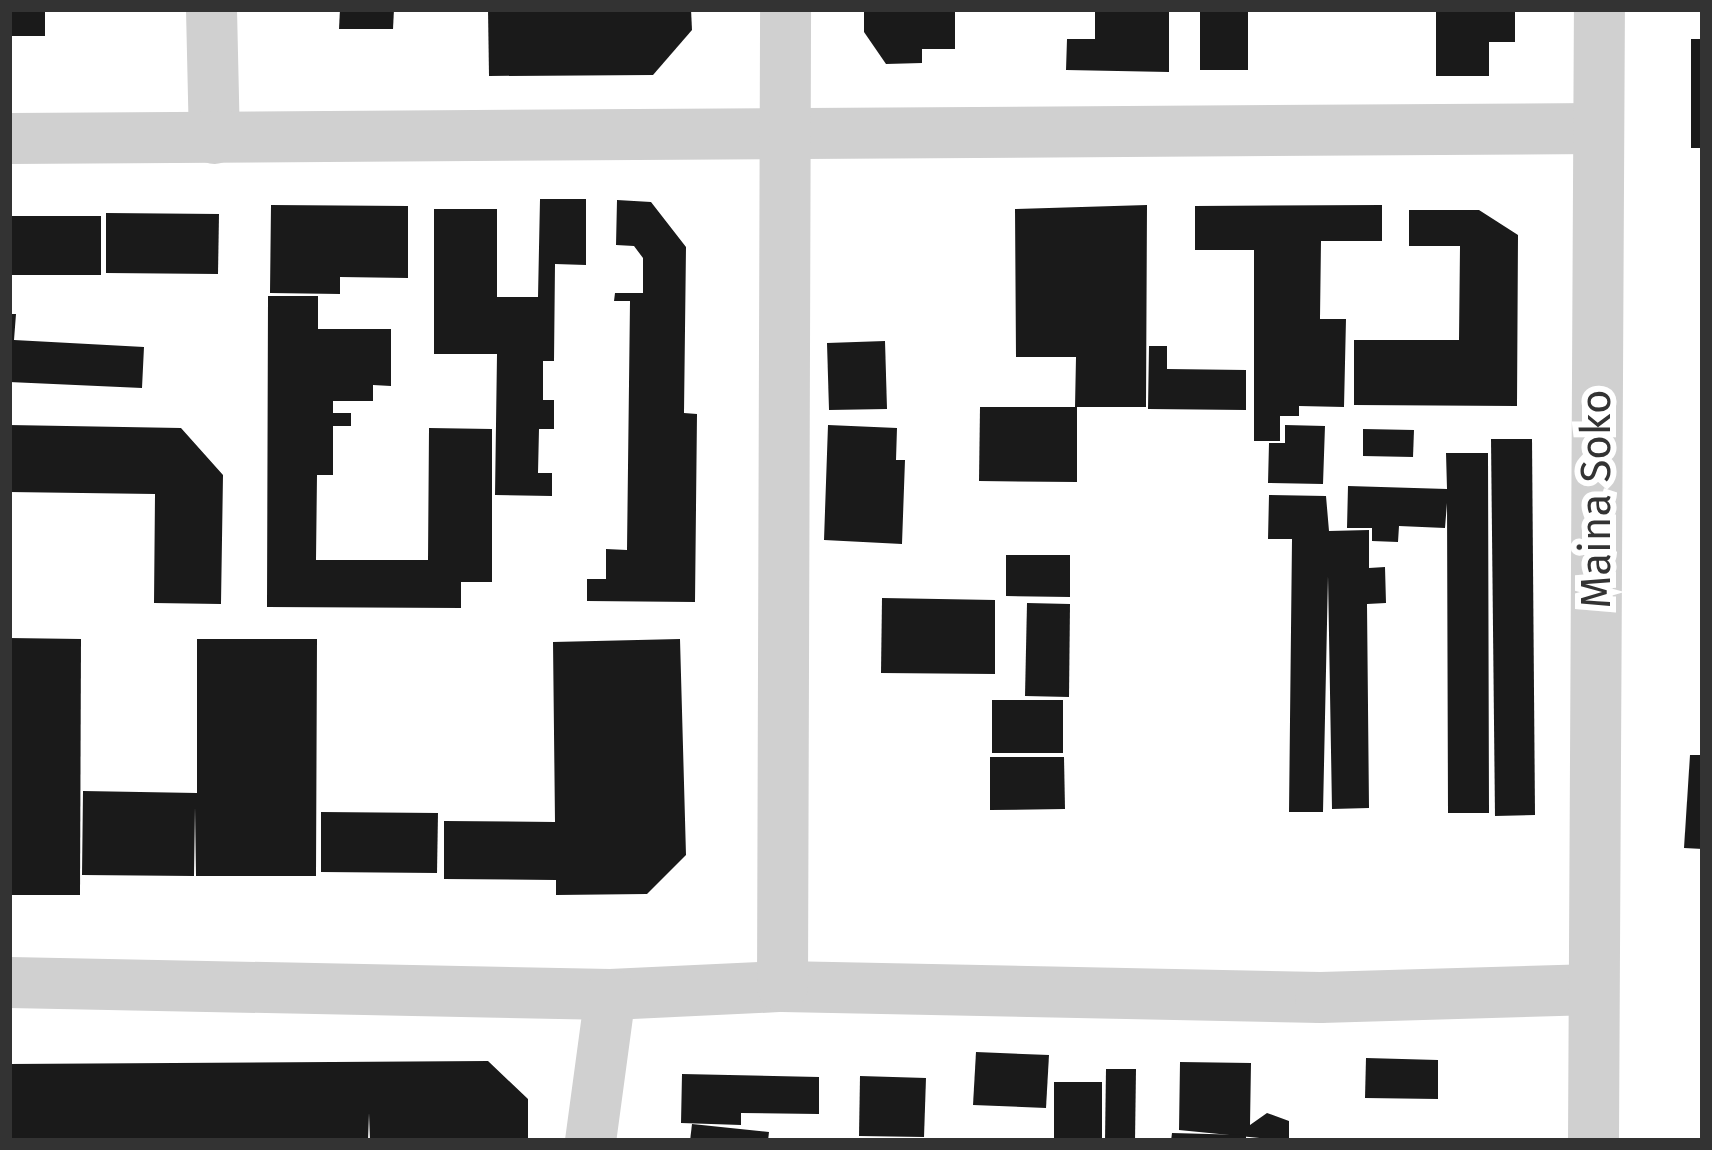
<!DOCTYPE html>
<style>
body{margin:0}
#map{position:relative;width:1712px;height:1150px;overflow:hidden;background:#fff;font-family:"Fira Sans",sans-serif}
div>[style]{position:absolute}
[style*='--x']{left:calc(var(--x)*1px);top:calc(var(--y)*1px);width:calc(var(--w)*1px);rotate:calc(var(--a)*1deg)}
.building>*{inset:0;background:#1a1a1a}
.minor>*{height:51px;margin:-25.5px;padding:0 25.5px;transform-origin:25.5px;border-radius:25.5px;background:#d0d0d0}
span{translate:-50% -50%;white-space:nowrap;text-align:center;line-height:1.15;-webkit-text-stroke:12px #fff;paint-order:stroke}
.street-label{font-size:42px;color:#333}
.frame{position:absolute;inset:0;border:12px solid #333;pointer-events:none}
</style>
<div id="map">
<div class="building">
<i style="clip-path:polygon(9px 9px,45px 9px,45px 36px,9px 36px)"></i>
<i style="clip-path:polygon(340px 9px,394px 9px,393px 29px,339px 29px)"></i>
<i style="clip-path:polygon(488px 9px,691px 9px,692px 30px,653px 75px,489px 76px)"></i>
<i style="clip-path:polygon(864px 9px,955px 9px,955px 49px,922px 49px,922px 63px,886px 64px,864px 32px)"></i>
<i style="clip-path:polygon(1095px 9px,1169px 9px,1169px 72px,1066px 70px,1067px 39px,1095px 39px)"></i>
<i style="clip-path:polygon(1200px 9px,1248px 9px,1248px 70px,1200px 70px)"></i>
<i style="clip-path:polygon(1436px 9px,1515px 9px,1515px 42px,1489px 42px,1489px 76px,1436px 76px)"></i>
<i style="clip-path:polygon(1691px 39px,1703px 39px,1703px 148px,1691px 148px)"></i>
<i style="clip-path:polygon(540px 199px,586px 199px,586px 265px,555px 264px,554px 361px,543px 361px,543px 400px,554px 400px,554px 429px,539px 429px,538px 473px,552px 473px,552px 496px,495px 495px,497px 354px,434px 354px,434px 209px,497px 209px,497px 297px,538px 297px)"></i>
<i style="clip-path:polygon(617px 200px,651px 202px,686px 247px,684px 413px,697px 414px,695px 602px,587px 601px,587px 579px,606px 579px,606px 549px,627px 550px,630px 301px,614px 301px,615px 293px,643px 293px,643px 258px,634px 246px,616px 245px)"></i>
<i style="clip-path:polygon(271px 205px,408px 206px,408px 278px,340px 277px,340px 294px,270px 293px)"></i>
<i style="clip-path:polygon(1147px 205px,1146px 407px,1075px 407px,1076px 357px,1016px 357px,1015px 209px)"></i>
<i style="clip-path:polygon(1382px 205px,1382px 241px,1321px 241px,1320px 319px,1346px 319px,1344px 407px,1299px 406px,1299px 416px,1280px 416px,1280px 441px,1254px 441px,1254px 250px,1195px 250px,1195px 206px)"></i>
<i style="clip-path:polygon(1409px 210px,1479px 210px,1518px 235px,1517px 406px,1354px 405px,1354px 340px,1459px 340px,1460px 246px,1409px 246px)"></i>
<i style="clip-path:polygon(106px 213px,219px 214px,218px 274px,106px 273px)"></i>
<i style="clip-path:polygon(9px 216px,101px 216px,101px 275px,9px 275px)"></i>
<i style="clip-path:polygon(268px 296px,318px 296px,318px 329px,391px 329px,391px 386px,373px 385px,373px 401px,333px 401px,333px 413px,351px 413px,351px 426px,333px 426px,333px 475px,317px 475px,316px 560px,428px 560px,429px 428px,492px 429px,492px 582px,461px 582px,461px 608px,267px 607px)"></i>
<i style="clip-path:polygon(9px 314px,16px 314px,14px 340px,144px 347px,142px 388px,9px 382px)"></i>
<i style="clip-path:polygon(885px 341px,887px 409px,829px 410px,827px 343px)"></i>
<i style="clip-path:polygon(1149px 346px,1167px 346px,1167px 369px,1246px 370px,1246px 410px,1148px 409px)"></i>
<i style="clip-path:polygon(980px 407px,1077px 407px,1077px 482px,979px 481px)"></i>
<i style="clip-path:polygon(9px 425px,181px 428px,223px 475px,221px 604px,154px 603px,155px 494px,9px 492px)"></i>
<i style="clip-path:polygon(828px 425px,897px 428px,896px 460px,905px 460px,902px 544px,824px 540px)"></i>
<i style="clip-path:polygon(1285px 425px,1325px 426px,1323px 484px,1268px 483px,1269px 443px,1285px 443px)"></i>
<i style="clip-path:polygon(1363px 429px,1414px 430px,1413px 457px,1363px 456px)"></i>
<i style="clip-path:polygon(1491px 439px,1532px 439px,1535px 815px,1495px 816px)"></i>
<i style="clip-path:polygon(1446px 453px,1488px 453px,1489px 813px,1448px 813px,1447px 503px,1445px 528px,1399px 526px,1398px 542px,1372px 541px,1372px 528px,1347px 528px,1348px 486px,1447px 489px)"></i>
<i style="clip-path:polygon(1269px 495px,1326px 496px,1329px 531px,1369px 530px,1369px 568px,1385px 567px,1386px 603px,1367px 604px,1369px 808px,1332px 809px,1328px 576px,1323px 812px,1289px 812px,1292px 539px,1268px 539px)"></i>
<i style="clip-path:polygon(1006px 555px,1070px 555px,1070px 597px,1006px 596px)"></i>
<i style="clip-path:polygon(882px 598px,995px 600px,995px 674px,881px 673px)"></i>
<i style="clip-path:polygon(1027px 603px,1070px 604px,1069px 697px,1025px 696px)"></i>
<i style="clip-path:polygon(9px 638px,81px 639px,80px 895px,9px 895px)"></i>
<i style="clip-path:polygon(197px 639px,317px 639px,316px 876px,196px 876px,195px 807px,194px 876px,82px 875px,83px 791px,197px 793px)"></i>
<i style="clip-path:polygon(680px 639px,686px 855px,647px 894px,556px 895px,556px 880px,444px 879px,444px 821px,555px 822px,553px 642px)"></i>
<i style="clip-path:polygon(992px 700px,1063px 700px,1063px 753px,992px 753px)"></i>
<i style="clip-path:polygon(1690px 755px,1703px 755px,1703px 849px,1684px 848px)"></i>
<i style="clip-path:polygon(990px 757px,1064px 757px,1065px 809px,990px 810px)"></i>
<i style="clip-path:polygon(321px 812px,438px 813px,437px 873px,321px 872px)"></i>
<i style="clip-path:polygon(976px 1052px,1049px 1055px,1046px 1108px,973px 1105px)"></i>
<i style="clip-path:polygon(1366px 1058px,1438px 1060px,1438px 1099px,1365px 1098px)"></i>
<i style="clip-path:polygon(488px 1061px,528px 1099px,528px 1141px,370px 1141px,369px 1113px,368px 1141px,9px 1140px,9px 1064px)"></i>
<i style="clip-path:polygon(1180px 1062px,1251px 1063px,1250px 1125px,1267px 1113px,1289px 1121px,1289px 1141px,1179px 1130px)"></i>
<i style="clip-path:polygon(1106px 1069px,1136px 1069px,1135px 1141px,1105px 1141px)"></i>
<i style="clip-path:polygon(682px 1074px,819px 1077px,819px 1114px,741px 1113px,741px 1125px,681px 1123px)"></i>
<i style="clip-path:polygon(860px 1076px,926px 1078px,924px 1137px,859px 1136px)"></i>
<i style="clip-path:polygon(1054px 1082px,1102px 1082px,1102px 1141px,1054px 1141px)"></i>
<i style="clip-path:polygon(692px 1124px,769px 1132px,768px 1141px,690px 1141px)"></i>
<i style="clip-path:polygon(1172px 1133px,1246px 1135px,1246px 1141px,1171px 1141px)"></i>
</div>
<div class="minor">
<i style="--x:211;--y:9;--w:129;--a:88.7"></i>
<i style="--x:9;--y:138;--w:1588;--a:-0.36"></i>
<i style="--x:9;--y:982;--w:601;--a:1.14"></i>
<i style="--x:610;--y:994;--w:172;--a:-2.7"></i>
<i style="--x:782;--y:986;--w:538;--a:1.17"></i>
<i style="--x:1320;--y:997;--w:273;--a:-1.7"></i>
<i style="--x:782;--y:986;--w:977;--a:-89.82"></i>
<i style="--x:590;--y:1141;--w:148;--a:-82.3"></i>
<i style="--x:1593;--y:1141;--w:1132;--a:-89.7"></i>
</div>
<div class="street-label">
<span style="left:1596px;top:499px;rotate:-90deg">Maina Soko</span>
</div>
<div class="frame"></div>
</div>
